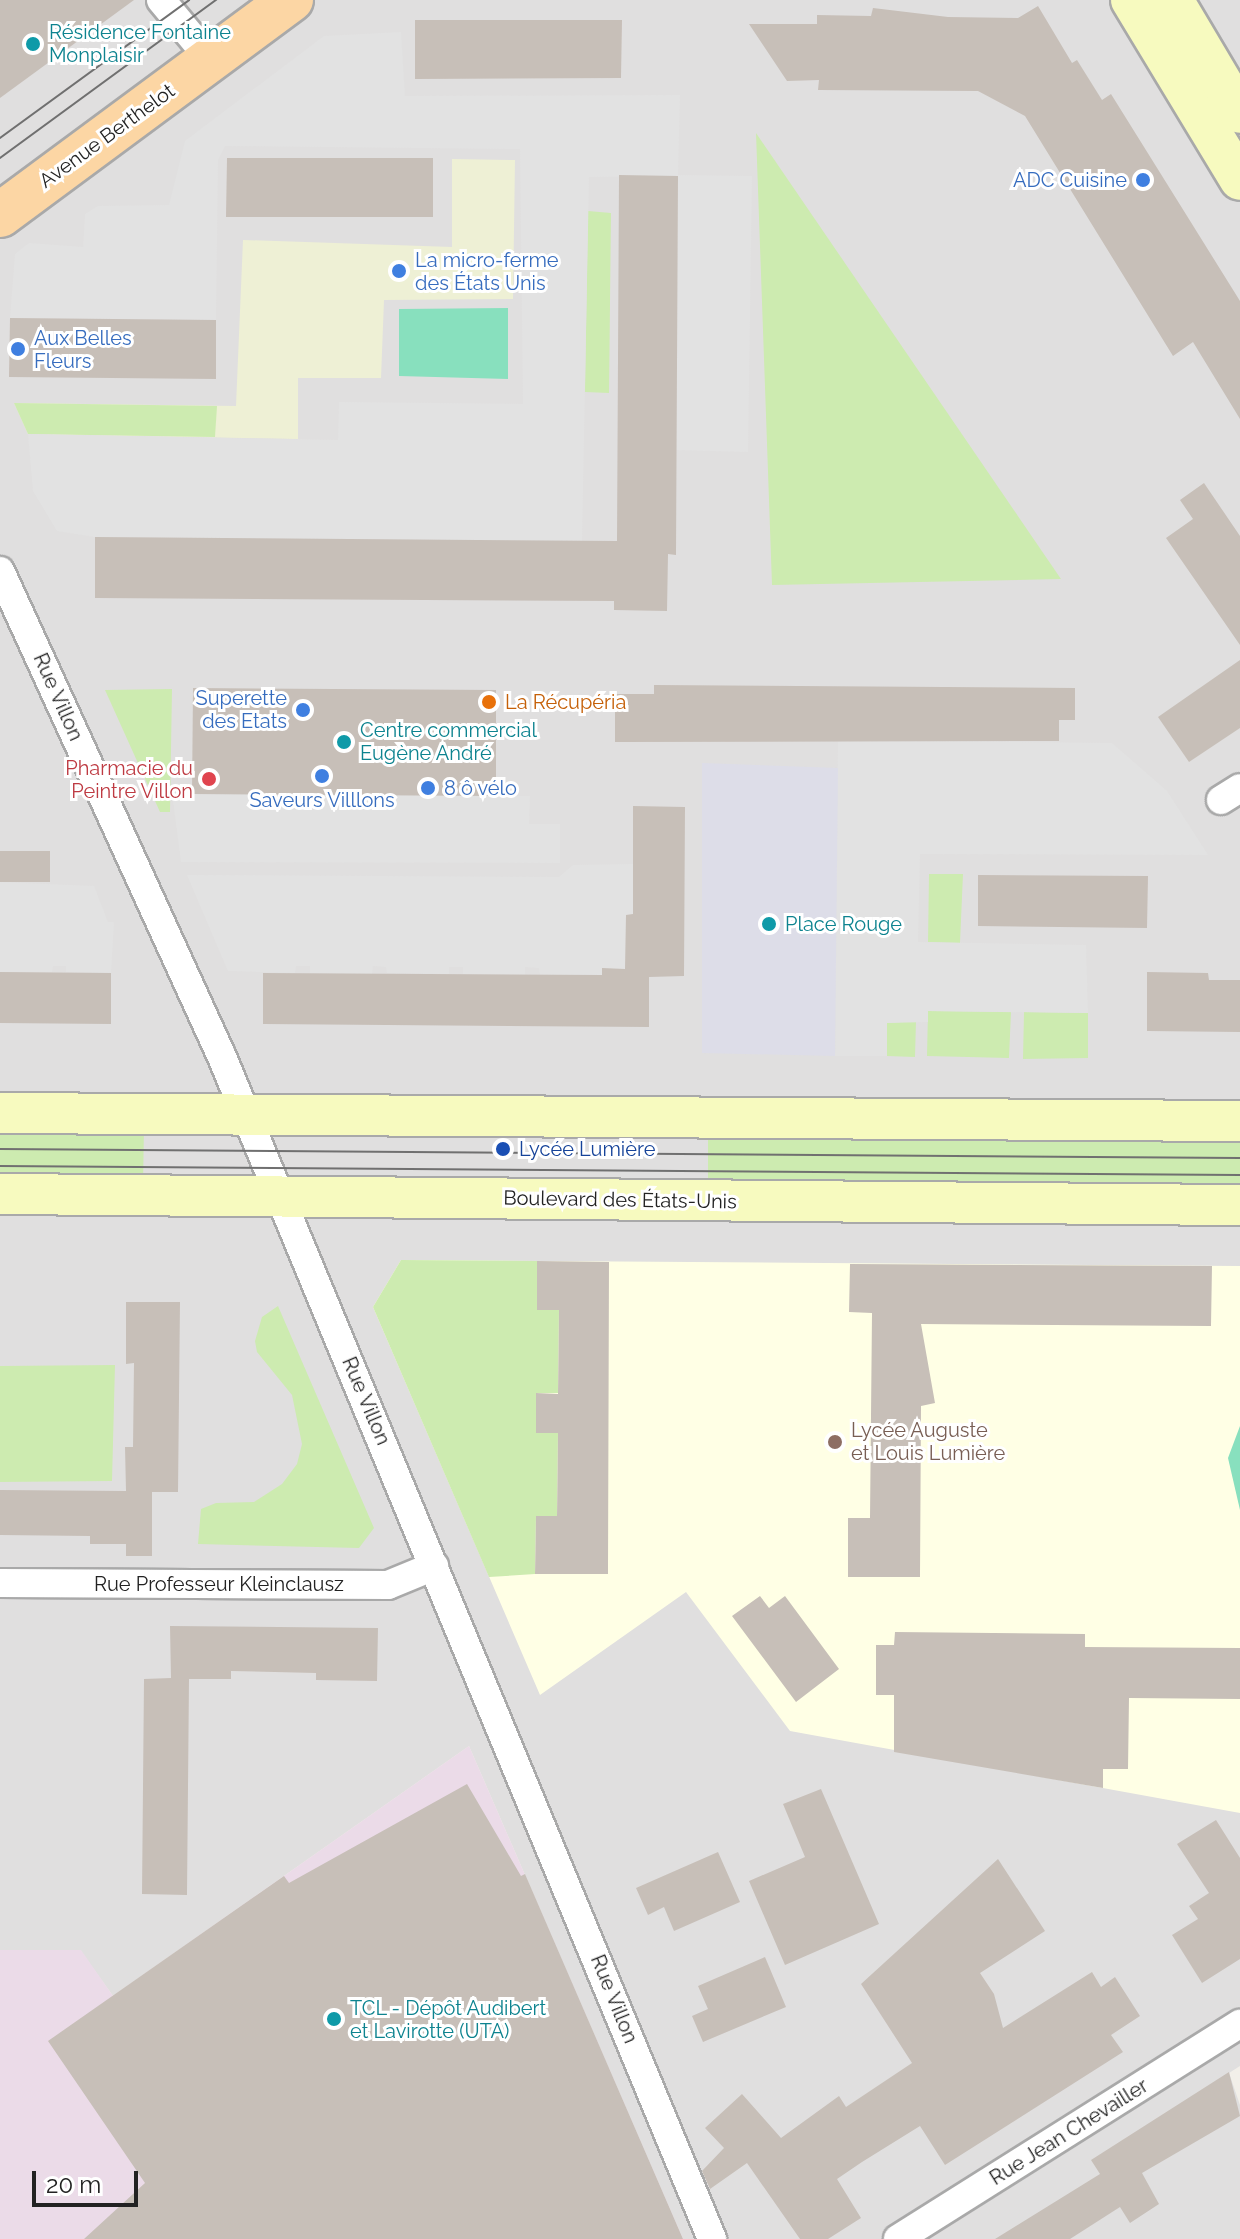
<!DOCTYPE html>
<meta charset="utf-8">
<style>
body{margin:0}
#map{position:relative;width:1240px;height:2239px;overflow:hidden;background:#f2efe9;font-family:Raleway,sans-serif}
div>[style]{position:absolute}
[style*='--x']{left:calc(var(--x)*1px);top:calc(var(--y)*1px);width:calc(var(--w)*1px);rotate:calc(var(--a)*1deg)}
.residential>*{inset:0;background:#e0dfdf}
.industrial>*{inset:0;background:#ebdbe8}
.education>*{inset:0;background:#ffffe5}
.farmland>*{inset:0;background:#eef0d5}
.grass>*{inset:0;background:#cdebb0}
.pitch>*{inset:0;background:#88e0be}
.parking>*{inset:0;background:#e2e2e2}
.plaza>*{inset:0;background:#dddde8}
.building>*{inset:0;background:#c7bfb8}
.roads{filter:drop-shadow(2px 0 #a9a9a9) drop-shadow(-2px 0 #a9a9a9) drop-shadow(0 2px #a9a9a9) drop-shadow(0 -2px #a9a9a9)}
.street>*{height:28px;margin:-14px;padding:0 14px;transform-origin:14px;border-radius:14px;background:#fff}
.secondary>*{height:40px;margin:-20px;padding:0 20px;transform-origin:20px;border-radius:20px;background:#f7fabf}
.primary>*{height:44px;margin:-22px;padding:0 22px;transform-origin:22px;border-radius:22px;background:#fcd6a4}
.tram>*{height:2px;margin:-1px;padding:0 1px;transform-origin:1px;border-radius:1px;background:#707070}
.dots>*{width:22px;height:22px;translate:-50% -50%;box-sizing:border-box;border:4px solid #fff;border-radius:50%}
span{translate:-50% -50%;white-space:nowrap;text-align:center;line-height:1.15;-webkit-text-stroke:6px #fff;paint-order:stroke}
.culture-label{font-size:20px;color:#0d838f}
.left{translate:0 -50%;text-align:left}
.street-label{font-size:20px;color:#222}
.shop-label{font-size:20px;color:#366cbe}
.right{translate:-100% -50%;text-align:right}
.food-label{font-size:20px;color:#c56008}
.health-label{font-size:20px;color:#be3a42}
.transit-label{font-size:20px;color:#164399}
.education-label{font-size:20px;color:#785e54}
.scale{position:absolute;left:32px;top:2171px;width:106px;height:36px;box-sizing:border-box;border:4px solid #222;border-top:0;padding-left:10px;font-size:24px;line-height:28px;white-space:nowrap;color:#222;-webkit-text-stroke:6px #fff;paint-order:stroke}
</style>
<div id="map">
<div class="residential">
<i style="clip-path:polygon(0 0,1240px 0,1240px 2066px,1229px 2073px,1240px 2105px,1240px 2239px,683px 2239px,469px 1746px,113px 1996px,80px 1950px,0 1950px)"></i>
</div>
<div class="industrial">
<i style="clip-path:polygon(469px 1746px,683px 2239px,0 2239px,0 1950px,81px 1950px,113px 1996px)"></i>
</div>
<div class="education">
<i style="clip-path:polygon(401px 1260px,1240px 1266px,1240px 1813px,790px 1731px,686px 1592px,540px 1695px,373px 1307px)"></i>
</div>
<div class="farmland">
<i style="clip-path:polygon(452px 159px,515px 160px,513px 299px,384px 300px,381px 378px,298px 378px,298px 439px,28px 434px,14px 403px,236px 406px,243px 240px,452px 247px)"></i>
</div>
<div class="grass">
<i style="clip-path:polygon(756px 133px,1061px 579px,772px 585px)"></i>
<i style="clip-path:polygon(588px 211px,611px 213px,609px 393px,585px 392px)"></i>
<i style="clip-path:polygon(14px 403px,217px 406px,215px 437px,28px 434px)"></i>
<i style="clip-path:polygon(172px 689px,170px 812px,160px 812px,105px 690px)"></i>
<i style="clip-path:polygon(929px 874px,963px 874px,960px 943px,928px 942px)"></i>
<i style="clip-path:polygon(928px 1011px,1011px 1012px,1009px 1058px,927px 1056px)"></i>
<i style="clip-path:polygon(1024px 1012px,1088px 1013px,1088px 1058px,1023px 1059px)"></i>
<i style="clip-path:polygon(916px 1021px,915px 1057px,887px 1056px,887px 1023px)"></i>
<i style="clip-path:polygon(0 1126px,144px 1126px,143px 1187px,0 1186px)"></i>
<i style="clip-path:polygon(708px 1132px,1240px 1135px,1240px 1195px,708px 1192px)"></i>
<i style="clip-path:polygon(401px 1260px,537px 1261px,537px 1309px,559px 1310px,558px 1393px,537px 1393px,558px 1433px,557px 1516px,536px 1516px,535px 1574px,489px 1577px,373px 1307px)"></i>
<i style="clip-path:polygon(278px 1306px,374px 1528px,359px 1548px,198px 1544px,201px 1509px,216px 1503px,254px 1502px,282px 1484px,297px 1464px,302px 1444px,292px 1395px,257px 1352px,255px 1341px,262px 1317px)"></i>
<i style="clip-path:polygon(115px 1365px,112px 1481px,0 1482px,0 1366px)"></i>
</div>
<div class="pitch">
<i style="clip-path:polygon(508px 308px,508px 379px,399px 376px,399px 309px)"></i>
<i style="clip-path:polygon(1240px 1426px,1240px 1510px,1228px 1458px)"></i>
</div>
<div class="parking">
<i style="clip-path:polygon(401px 32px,405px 96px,680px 95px,678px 175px,752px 176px,748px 452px,676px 450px,677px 176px,589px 177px,582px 541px,95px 537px,57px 531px,33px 491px,28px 434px,338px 440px,339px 402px,523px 404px,520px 149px,225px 146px,218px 160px,216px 320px,10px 318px,15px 254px,29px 243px,83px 247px,85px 214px,98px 206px,169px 205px,185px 141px,324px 36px)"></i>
<i style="clip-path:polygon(838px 740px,1112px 743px,1167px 791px,1208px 855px,920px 854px,918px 942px,1086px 945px,1088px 1013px,928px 1011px,928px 1022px,887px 1023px,887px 1056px,835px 1056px)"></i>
<i style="clip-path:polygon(172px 793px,530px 796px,529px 824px,560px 824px,560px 863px,181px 862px)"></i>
<i style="clip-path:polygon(633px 864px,633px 914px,626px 915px,626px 928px,632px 975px,602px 968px,602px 975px,540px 975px,539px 968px,525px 967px,525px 975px,463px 974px,463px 967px,449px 967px,449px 974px,387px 973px,386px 967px,373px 966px,372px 974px,310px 973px,310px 966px,296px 966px,295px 973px,228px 971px,187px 875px,559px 877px,573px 865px)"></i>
<i style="clip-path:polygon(0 882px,94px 886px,108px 922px,114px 922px,111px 973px,66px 972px,66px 966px,53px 966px,52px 972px,0 972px)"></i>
</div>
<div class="plaza">
<i style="clip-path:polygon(702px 763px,838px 768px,835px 1056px,702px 1053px)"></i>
</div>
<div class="building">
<i style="clip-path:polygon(0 0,134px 0,0 98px)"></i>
<i style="clip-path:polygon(1038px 6px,1072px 63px,1077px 60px,1102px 100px,1111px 94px,1240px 301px,1240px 419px,1193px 342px,1173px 356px,1025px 116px,978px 91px,818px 90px,819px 80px,787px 81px,749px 24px,817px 24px,817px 15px,871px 16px,873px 8px,948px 17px,1018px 18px)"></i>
<i style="clip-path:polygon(415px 20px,622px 20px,621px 78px,415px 79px)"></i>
<i style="clip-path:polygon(227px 158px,433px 158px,433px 217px,226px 217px)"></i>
<i style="clip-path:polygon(619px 175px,678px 176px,676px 555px,668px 554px,667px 611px,614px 610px,614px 601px,95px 598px,95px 537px,617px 541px)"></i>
<i style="clip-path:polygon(10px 318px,216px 320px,216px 379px,9px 377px)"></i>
<i style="clip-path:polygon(1204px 483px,1240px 536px,1240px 645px,1166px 538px,1193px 519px,1180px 500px)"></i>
<i style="clip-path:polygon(1240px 660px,1240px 728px,1189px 762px,1158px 717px)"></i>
<i style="clip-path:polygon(654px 685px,1075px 688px,1075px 720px,1059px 720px,1059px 741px,615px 742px,615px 694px,654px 694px)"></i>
<i style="clip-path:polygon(193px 688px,496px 690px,496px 796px,192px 794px)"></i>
<i style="clip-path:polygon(633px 806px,685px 807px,684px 976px,649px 977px,649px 1027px,263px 1024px,263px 973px,602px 975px,602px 968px,625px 969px,626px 915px,633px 914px)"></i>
<i style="clip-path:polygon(0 851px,50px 851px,50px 882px,0 882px)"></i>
<i style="clip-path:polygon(978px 875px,1148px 876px,1147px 928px,978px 926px)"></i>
<i style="clip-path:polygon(0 972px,111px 973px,111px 1024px,0 1023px)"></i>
<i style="clip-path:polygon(1147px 972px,1208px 973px,1209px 980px,1240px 980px,1240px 1032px,1147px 1031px)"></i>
<i style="clip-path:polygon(537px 1261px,609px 1262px,608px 1574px,535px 1574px,536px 1516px,557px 1516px,558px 1433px,536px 1433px,536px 1393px,558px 1394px,559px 1310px,537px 1310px)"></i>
<i style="clip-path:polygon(850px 1264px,1212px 1266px,1211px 1326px,921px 1324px,935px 1403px,921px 1406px,920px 1577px,848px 1577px,848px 1518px,870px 1518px,872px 1313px,849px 1312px)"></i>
<i style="clip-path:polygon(126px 1302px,180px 1302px,178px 1492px,152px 1492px,152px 1556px,126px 1556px,126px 1544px,90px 1544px,90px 1536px,0 1535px,0 1490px,126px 1491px,125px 1447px,133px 1447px,134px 1363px,126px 1364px)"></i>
<i style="clip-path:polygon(760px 1596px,769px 1608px,785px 1596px,839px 1669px,796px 1702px,732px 1616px)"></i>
<i style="clip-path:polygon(170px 1626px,378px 1628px,377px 1681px,316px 1680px,316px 1673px,231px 1671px,231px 1679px,189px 1679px,187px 1895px,142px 1894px,144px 1679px,171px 1678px)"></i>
<i style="clip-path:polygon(895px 1632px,1085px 1634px,1085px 1647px,1240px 1648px,1240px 1699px,1129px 1698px,1128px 1769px,1103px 1769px,1103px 1788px,894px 1752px,894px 1695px,876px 1695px,876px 1645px,894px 1645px)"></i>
<i style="clip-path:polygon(467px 1784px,521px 1876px,525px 1874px,683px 2239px,84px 2239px,145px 2183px,48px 2041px,284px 1876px,289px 1883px)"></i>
<i style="clip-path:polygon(821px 1789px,879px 1924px,785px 1965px,749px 1881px,805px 1857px,783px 1804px)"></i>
<i style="clip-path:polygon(1216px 1820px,1240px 1858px,1240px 1959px,1202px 1983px,1172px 1935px,1198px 1919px,1189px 1906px,1209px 1893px,1177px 1844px)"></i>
<i style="clip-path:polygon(718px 1852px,740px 1902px,674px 1931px,664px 1907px,648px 1915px,636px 1888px)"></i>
<i style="clip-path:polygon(998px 1859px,1045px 1931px,980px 1973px,994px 1994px,1003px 2028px,1092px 1972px,1101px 1987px,1115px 1977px,1140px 2016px,1111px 2035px,1123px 2052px,945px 2165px,920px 2126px,862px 2162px,837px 2179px,861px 2218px,828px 2239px,800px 2239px,747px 2163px,710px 2189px,702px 2171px,724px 2148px,705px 2128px,742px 2094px,781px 2138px,839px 2096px,846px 2107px,912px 2063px,861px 1984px)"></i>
<i style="clip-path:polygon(765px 1957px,786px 2007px,703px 2042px,692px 2016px,708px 2009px,698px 1986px)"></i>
<i style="clip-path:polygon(1229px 2072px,1240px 2116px,1142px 2173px,1159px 2204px,1130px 2223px,1120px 2207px,1070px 2239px,995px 2239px,1100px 2174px,1091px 2160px)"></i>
</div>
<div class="roads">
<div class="street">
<i style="--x:161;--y:0;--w:78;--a:50.2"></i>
<i style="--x:0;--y:571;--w:534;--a:65.45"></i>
<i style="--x:222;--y:1057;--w:1280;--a:67.48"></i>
<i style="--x:1221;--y:800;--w:22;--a:-32"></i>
<i style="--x:0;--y:1583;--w:388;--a:0.3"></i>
<i style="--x:388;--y:1585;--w:50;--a:-22.4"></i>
<i style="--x:898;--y:2239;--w:404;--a:-32.2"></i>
</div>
<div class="secondary">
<i style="--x:1131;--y:0;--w:210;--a:58.8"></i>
<i style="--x:1173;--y:0;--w:131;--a:59.3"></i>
<i style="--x:0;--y:1113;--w:1240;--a:0.37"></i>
<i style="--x:0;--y:1194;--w:1240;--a:0.51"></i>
</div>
<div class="primary">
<i style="--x:0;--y:215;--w:362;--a:-36.5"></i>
</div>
</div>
<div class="tram">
<i style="--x:0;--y:138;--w:234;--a:-36.1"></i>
<i style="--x:0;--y:158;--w:268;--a:-36.2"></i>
<i style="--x:0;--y:1149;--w:1240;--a:0.42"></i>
<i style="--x:0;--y:1166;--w:1240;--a:0.42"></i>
</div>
<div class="dots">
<i style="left:33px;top:44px;background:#0f9aa8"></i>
<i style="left:1143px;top:180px;background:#3f7fe0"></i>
<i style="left:399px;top:271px;background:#3f7fe0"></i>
<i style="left:18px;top:349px;background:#3f7fe0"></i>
<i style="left:489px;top:702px;background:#e8710a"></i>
<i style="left:303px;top:710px;background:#3f7fe0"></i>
<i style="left:344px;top:742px;background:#0f9aa8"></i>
<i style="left:322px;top:776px;background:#3f7fe0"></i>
<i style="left:209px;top:779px;background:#e0444e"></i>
<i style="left:428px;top:788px;background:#3f7fe0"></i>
<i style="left:769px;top:924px;background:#0f9aa8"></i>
<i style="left:503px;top:1149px;background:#1a4fb4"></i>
<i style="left:835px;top:1442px;background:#8d6e63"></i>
<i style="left:334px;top:2019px;background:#0f9aa8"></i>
</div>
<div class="culture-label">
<span class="left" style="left:49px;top:44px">Résidence Fontaine<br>Monplaisir</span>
<span class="left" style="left:360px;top:742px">Centre commercial<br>Eugène André</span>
<span class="left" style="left:785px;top:924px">Place Rouge</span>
<span class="left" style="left:350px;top:2020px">TCL - Dépôt Audibert<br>et Lavirotte (UTA)</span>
</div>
<div class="street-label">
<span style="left:107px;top:136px;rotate:-36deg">Avenue Berthelot</span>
<span style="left:58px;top:697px;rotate:66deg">Rue Villon</span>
<span style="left:620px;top:1200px;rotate:1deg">Boulevard des États-Unis</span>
<span style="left:366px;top:1401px;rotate:67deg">Rue Villon</span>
<span style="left:219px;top:1584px">Rue Professeur Kleinclausz</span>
<span style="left:614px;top:1999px;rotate:68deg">Rue Villon</span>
<span style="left:1069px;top:2132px;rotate:-32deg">Rue Jean Chevailler</span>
</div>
<div class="shop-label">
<span class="right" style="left:1127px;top:180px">ADC Cuisine</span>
<span class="left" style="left:415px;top:272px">La micro-ferme<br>des États Unis</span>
<span class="left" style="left:34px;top:350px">Aux Belles<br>Fleurs</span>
<span class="right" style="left:287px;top:710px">Superette<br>des Etats</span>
<span class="left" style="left:444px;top:788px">8 ô vélo</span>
<span style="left:322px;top:800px">Saveurs Villlons</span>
</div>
<div class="food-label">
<span class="left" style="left:505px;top:702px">La Récupéria</span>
</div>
<div class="health-label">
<span class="right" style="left:193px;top:780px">Pharmacie du<br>Peintre Villon</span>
</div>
<div class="transit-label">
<span class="left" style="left:519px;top:1149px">Lycée Lumière</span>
</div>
<div class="education-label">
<span class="left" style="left:851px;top:1442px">Lycée Auguste<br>et Louis Lumière</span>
</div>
<div class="scale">20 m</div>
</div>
